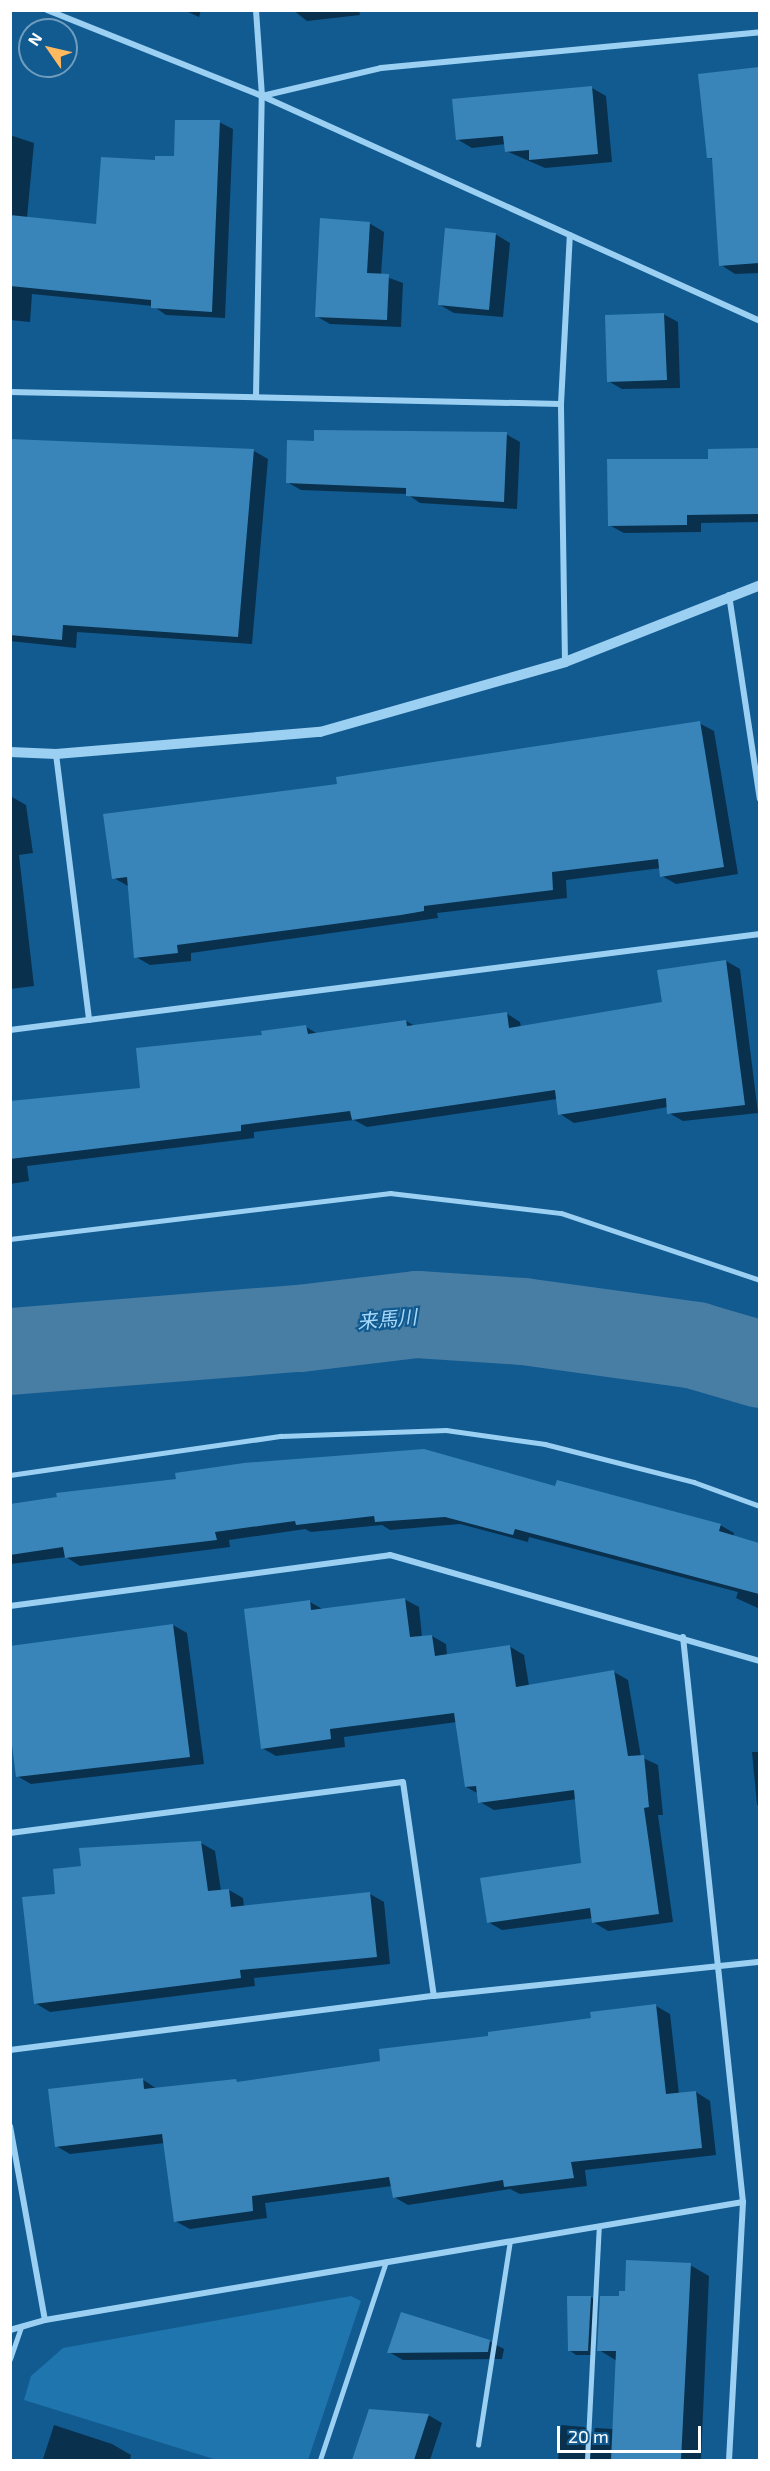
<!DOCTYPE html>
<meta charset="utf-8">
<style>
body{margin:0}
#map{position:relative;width:770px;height:2471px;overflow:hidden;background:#115b91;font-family:"Exo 2","Noto Sans JP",sans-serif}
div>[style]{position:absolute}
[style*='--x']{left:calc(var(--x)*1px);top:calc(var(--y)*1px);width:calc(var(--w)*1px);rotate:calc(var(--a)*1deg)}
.green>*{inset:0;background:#1f75ae}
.shadow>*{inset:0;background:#0007}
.river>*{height:87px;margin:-43.5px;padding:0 43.5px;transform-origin:43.5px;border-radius:43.5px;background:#487da4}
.building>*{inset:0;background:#3985b9}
.service>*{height:4.5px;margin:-2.25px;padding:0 2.25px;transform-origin:2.25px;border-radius:2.25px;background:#9cd0f3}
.minor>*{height:6px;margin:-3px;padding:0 3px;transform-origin:3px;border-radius:3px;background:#9cd0f3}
.tertiary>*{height:10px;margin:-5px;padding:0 5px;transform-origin:5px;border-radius:5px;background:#9cd0f3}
span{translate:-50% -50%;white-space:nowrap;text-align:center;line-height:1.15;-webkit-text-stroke:4.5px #115b91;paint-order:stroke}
.water-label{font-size:20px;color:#a8d9fa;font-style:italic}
.frame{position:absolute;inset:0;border:12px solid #fff;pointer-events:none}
.north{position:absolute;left:18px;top:18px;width:60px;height:60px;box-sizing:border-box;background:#115b91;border:2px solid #709dbd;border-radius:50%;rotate:304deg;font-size:16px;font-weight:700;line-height:24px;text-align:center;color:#fff}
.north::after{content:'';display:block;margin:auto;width:21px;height:27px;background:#ffb95e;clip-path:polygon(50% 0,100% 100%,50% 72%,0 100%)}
.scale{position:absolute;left:557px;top:2426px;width:144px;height:27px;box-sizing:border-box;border:3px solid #fff;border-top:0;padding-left:8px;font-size:18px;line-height:21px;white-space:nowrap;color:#fff;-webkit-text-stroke:4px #115b91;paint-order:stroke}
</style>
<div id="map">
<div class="green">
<i style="clip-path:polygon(351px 2296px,361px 2301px,308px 2460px,217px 2460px,24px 2400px,31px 2376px,63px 2348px)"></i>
</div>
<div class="shadow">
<i style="clip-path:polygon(184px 10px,201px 10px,199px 17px)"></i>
<i style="clip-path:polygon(293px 10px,359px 10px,360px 15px,307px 21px)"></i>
<i style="clip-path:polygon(760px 69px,760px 273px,735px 274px,721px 265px,713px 160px,709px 157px,700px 76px)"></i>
<i style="clip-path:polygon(592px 88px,606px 96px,612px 162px,545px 168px,506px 151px,506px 144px,472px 148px,457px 139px)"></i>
<i style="clip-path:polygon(219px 122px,233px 129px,225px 318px,166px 315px,153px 306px,32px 294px,30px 322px,10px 320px,10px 135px,34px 143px,27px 218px,98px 225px,157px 162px,176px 158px)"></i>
<i style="clip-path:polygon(369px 223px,384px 232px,381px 275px,403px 283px,401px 327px,330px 324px,316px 316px)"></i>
<i style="clip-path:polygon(495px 234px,510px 243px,503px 317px,454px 313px,440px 305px)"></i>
<i style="clip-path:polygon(663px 314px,678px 322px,680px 388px,622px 389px,608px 381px)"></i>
<i style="clip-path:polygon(506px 434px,520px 442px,517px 509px,420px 503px,407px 494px,301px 490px,287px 482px,315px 443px)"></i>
<i style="clip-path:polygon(10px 443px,254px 451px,268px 459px,252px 644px,77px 632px,76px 648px,10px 641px)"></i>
<i style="clip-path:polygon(709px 450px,760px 450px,760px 522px,701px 523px,701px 532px,624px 533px,609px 525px,710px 460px)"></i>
<i style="clip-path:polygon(699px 723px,714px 731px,738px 874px,676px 884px,662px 876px,661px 868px,566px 880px,567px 898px,437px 913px,438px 918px,191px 953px,191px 961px,150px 965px,136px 957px,128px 886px,114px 878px,339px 786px)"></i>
<i style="clip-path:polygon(12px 797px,26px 805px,33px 853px,19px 855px,34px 986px,10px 989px)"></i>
<i style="clip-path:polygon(726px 961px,740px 969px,758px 1113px,683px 1121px,669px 1113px,668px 1107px,574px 1123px,560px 1114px,557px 1099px,367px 1127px,354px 1120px,254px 1132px,254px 1138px,27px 1166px,29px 1181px,10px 1184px,10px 1114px,141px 1089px,263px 1037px,306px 1027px,318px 1034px,406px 1021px,415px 1026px,506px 1013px,520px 1022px,521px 1028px,664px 1003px)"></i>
<i style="clip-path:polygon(556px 1488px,720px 1525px,734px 1533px,733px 1537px,760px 1545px,760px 1609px,736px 1598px,738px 1592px,529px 1537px,528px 1542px,460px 1524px,390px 1530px,382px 1525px,311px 1532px,305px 1529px,229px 1540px,230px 1547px,80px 1566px,66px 1557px,10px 1564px,10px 1505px)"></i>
<i style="clip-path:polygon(404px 1599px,419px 1607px,422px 1637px,432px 1636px,446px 1644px,447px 1656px,509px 1646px,524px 1655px,529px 1686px,614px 1672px,628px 1680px,641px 1757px,658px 1765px,663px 1815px,658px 1815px,673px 1922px,608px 1931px,593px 1922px,593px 1918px,502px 1930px,488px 1922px,583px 1864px,577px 1799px,494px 1810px,480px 1802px,479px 1794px,466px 1787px,457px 1722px,344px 1737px,345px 1747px,276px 1756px,262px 1748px,310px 1602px,324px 1610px)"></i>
<i style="clip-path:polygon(173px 1625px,187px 1633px,204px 1764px,31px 1784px,17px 1776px)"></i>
<i style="clip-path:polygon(752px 1752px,760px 1752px,760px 1806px,757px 1805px)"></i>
<i style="clip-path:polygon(201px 1843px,215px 1851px,221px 1891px,229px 1890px,243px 1898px,244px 1907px,370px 1894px,384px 1902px,390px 1964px,254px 1978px,255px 1986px,50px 2012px,35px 2003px,57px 1895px)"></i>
<i style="clip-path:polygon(656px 2006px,670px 2014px,679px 2094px,696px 2092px,710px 2101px,716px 2155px,585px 2170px,587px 2186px,520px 2194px,510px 2189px,408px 2205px,394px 2197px,392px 2186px,265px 2203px,267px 2218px,190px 2229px,175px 2221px,165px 2143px,70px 2154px,56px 2146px,142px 2079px,157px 2089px,240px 2083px,382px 2062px)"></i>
<i style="clip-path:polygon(690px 2265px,709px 2276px,701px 2460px,558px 2460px,561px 2425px,584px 2427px,594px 2433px,595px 2428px,614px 2429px,617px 2361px,599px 2350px,620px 2297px)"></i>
<i style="clip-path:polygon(591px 2297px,598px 2302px,595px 2355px,576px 2355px,569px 2350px)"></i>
<i style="clip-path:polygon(489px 2341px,504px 2349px,502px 2359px,403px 2360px,389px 2352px)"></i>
<i style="clip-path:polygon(428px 2415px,442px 2423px,430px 2460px,362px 2460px,355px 2456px)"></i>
<i style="clip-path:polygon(54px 2425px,112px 2444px,131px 2455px,130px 2460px,36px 2460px,43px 2459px)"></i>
</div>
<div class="river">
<i style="--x:10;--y:1351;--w:290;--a:-4.6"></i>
<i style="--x:299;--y:1328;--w:119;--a:-6.8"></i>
<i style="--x:417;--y:1314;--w:106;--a:3.8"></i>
<i style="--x:523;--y:1321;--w:174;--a:7.9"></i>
<i style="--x:695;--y:1345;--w:68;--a:16.3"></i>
</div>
<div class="building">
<i style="clip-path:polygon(759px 67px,759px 263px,719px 266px,712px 158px,707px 158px,698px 74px)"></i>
<i style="clip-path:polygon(592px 86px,598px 154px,529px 160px,529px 150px,505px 152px,503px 136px,456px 140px,452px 99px)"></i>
<i style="clip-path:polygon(175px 120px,220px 120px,212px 312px,151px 308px,151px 300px,10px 286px,10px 215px,96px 224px,101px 157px,155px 160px,155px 156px,174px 156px)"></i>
<i style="clip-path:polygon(320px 218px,370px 222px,367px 273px,389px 274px,387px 320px,315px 317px)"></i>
<i style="clip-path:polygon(445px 228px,496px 233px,489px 310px,438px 305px)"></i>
<i style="clip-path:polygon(664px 313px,667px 380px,607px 382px,605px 315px)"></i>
<i style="clip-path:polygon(314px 430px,507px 432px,504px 502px,406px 496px,406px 488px,286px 483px,287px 440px,314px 441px)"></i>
<i style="clip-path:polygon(10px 439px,254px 449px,238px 637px,63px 625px,62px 640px,10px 635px)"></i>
<i style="clip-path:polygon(759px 448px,759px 514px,687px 515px,687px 525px,608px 526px,607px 459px,708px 459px,708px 449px)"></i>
<i style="clip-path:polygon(700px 721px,724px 867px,660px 877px,658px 859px,552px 872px,553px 890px,424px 906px,424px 911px,401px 915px,177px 945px,178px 953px,134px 958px,127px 877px,112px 879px,103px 814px,337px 784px,336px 777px)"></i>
<i style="clip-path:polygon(726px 960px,745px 1105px,667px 1114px,666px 1098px,558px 1115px,555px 1090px,352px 1120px,350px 1111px,241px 1125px,241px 1131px,10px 1159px,10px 1101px,140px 1088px,136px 1048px,262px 1035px,261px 1031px,306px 1025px,308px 1034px,406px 1020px,407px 1026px,507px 1012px,509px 1028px,662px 1002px,657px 970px)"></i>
<i style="clip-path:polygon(424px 1449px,555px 1486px,557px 1480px,721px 1524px,719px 1531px,759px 1543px,759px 1594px,515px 1529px,513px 1535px,445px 1517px,375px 1522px,374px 1516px,296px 1525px,295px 1521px,215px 1532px,217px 1540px,65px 1558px,63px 1547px,10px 1555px,10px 1504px,57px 1497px,56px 1493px,176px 1479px,175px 1473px,244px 1463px)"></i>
<i style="clip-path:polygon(405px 1598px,410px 1637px,432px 1635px,435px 1656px,510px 1645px,516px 1687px,614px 1670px,628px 1756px,644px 1755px,649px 1807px,644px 1808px,659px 1914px,592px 1923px,590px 1908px,487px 1923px,480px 1878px,581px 1863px,574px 1790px,478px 1803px,476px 1786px,465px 1787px,454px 1713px,330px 1729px,331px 1739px,261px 1749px,244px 1609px,310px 1600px,311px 1610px)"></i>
<i style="clip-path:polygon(173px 1624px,190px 1757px,16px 1777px,10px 1729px,10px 1646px)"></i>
<i style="clip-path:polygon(201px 1841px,208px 1891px,229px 1889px,231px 1907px,370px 1892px,377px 1957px,240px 1970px,241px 1978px,34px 2004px,22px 1897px,55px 1894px,53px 1869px,81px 1866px,79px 1848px)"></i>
<i style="clip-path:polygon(656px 2004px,666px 2094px,696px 2091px,702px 2148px,571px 2162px,574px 2178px,504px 2187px,503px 2180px,393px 2198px,389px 2177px,252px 2196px,253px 2211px,174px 2222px,162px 2134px,55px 2147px,48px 2089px,143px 2078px,144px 2089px,236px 2079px,237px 2082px,380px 2061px,379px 2049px,488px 2036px,488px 2032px,591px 2018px,590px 2012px)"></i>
<i style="clip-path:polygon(626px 2260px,691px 2263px,681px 2460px,611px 2460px,616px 2351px,597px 2351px,600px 2296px,619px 2296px,619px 2291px,625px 2291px)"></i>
<i style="clip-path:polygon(567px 2296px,591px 2296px,588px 2351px,568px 2351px)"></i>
<i style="clip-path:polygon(401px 2312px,490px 2340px,488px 2352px,387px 2353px)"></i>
<i style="clip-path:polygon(369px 2409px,429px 2414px,414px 2460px,352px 2460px)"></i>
</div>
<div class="service">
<i style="--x:10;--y:1239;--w:383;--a:-6.9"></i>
<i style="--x:390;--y:1193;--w:172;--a:6.7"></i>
<i style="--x:561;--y:1213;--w:210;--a:18.6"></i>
<i style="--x:10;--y:1475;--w:274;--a:-8.2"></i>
<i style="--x:281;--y:1436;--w:165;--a:-2.1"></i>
<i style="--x:446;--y:1430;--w:100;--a:8"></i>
<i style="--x:545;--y:1444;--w:154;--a:14.3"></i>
<i style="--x:694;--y:1482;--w:70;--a:20"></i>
<i style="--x:10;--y:2359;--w:34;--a:-71"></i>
<i style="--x:478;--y:2445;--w:206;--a:-81.1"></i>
<i style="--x:320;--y:2460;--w:209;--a:-71.6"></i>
<i style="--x:587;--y:2460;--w:233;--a:-87.1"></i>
</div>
<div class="minor">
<i style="--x:47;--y:10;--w:232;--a:21.8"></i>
<i style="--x:262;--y:96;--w:546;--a:24.31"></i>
<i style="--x:262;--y:96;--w:122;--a:-13.2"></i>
<i style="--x:381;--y:68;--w:381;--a:-5.4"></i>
<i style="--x:10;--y:392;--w:551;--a:1.25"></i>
<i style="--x:256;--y:396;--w:300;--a:-88.9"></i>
<i style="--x:262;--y:96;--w:86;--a:-94"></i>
<i style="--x:729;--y:595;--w:206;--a:81.4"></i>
<i style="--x:565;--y:662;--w:258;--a:-90.9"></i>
<i style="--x:561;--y:404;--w:169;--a:-87"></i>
<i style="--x:56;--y:754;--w:268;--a:82.9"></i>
<i style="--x:10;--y:1030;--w:756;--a:-7.29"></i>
<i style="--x:10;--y:1606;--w:383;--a:-7.6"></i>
<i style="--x:390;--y:1555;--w:385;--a:16"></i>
<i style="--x:683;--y:1637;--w:568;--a:83.94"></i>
<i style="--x:743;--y:2202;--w:258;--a:93.1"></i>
<i style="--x:10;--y:1833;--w:396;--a:-7.4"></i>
<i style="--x:403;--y:1782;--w:216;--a:81.8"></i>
<i style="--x:10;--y:2050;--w:427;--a:-7.3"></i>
<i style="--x:434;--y:1996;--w:328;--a:-6"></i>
<i style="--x:10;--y:2126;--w:197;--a:79.8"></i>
<i style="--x:10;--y:2330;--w:36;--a:-16"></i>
<i style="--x:45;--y:2320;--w:708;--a:-9.6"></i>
</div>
<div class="tertiary">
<i style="--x:10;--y:752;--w:46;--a:2.5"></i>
<i style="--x:56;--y:754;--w:265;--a:-4.8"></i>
<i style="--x:320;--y:732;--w:255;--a:-15.9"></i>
<i style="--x:565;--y:662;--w:210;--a:-21.5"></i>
</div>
<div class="water-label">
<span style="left:387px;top:1319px;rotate:-5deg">来馬川</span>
</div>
<div class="frame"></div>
<div class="north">N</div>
<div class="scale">20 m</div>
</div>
